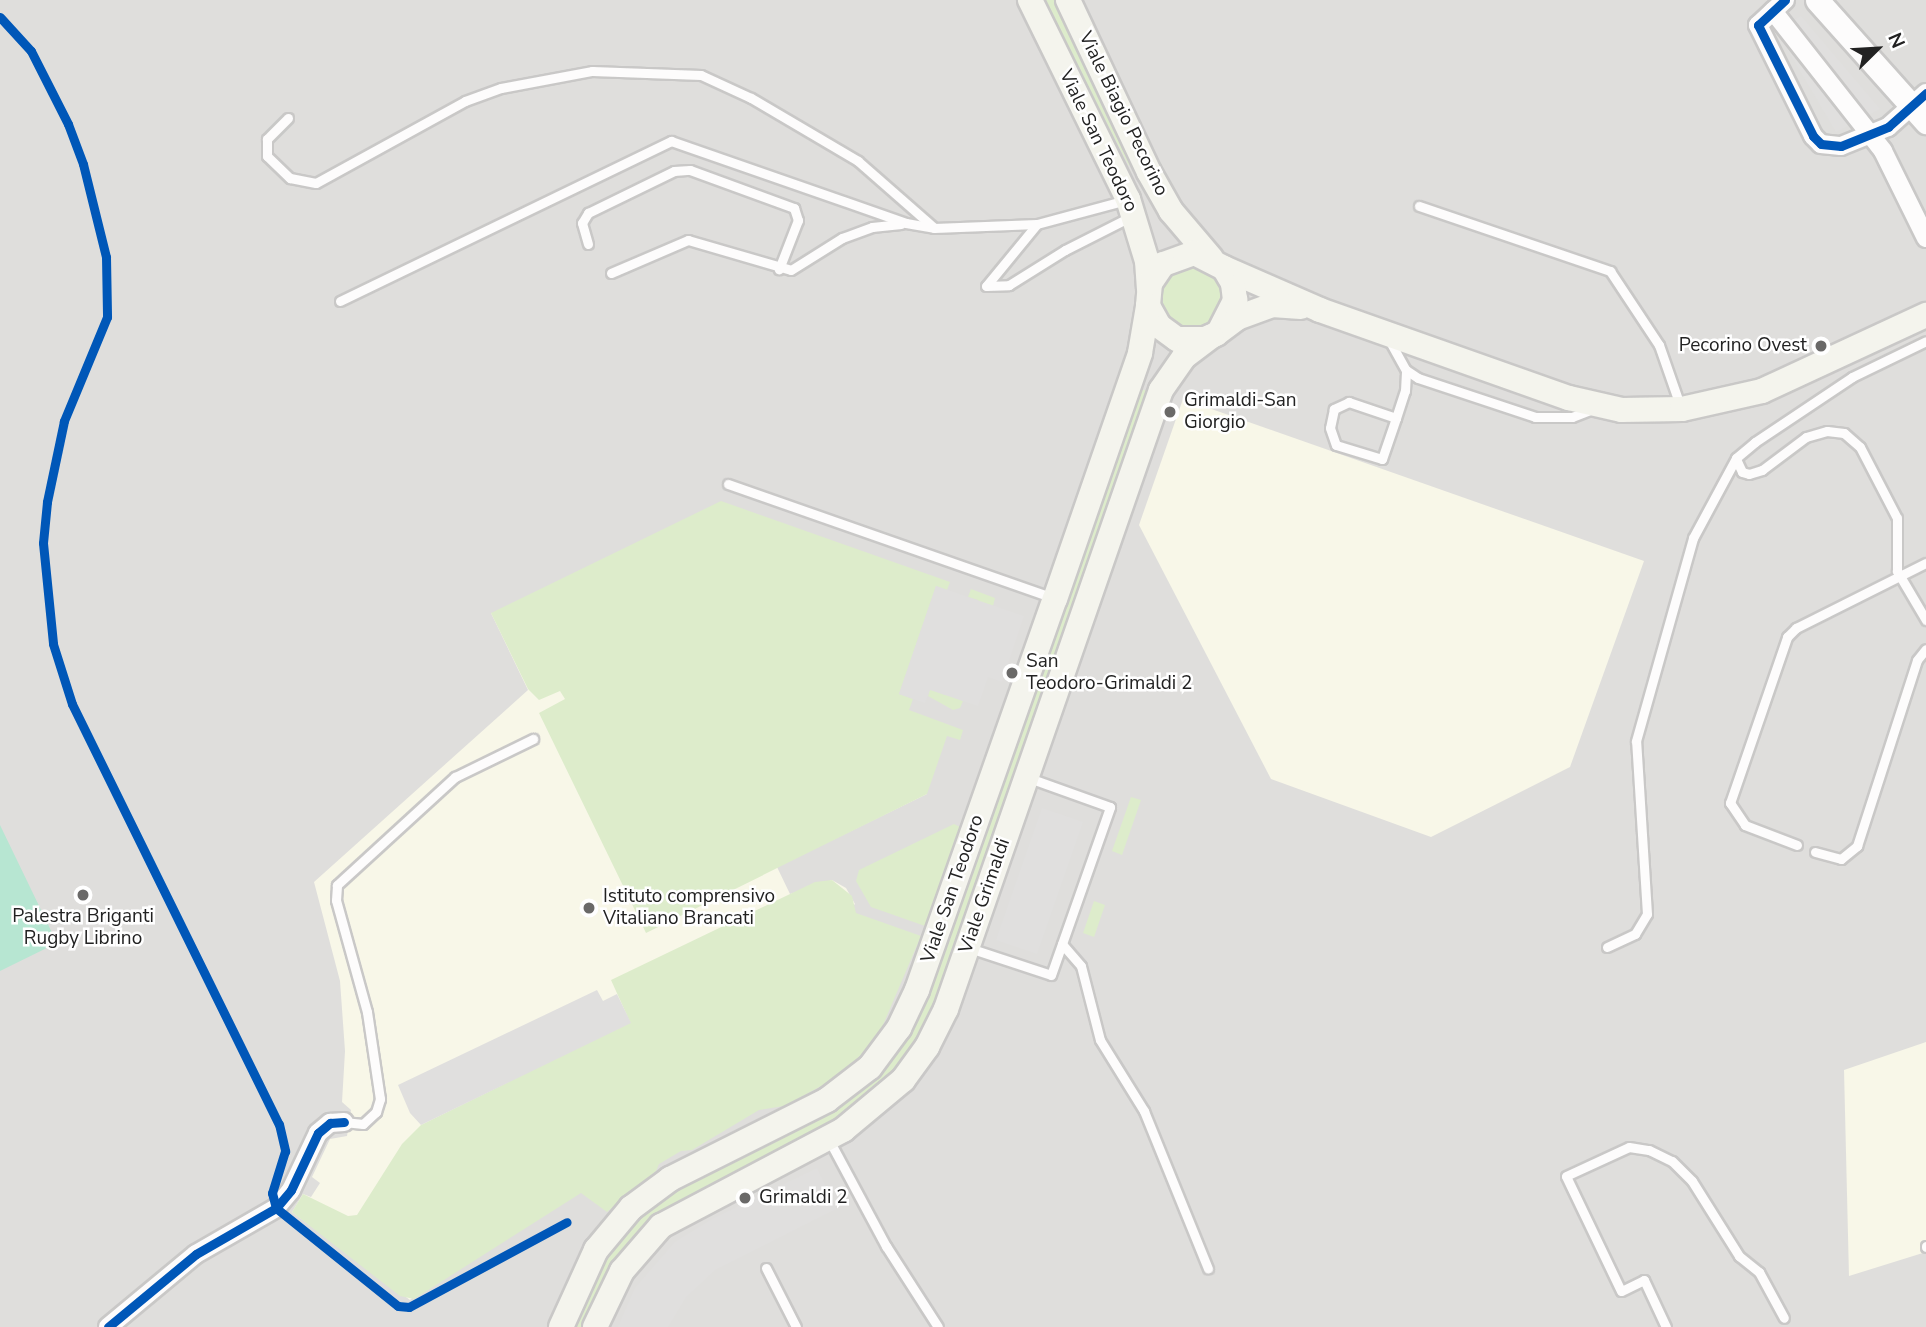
<!DOCTYPE html>
<style>
body{margin:0}
#map{position:relative;width:1926px;height:1327px;overflow:hidden;background:#f0eeeb;font-family:"Nunito Sans",sans-serif}
div>[style]{position:absolute}
[style*='--x']{left:calc(var(--x)*1px);top:calc(var(--y)*1px);width:calc(var(--w)*1px);rotate:calc(var(--a)*1deg)}
.residential>*{inset:0;background:#dfdedc}
.education>*{inset:0;background:#f8f7e8}
.grass>*{inset:0;background:#ddeccb}
.round{border-radius:50%}
.pitch>*{inset:0;background:#b7e6d2}
.parking>*{inset:0;background:#e0dfde}
.roads{filter:drop-shadow(2px 0 #c9c8c7) drop-shadow(-2px 0 #c9c8c7) drop-shadow(0 2px #c9c8c7) drop-shadow(0 -2px #c9c8c7)}
.service>*{height:9px;margin:-4.5px;padding:0 4.5px;transform-origin:4.5px;border-radius:4.5px;background:#fdfcfc}
.minor>*{height:18px;margin:-9px;padding:0 9px;transform-origin:9px;border-radius:9px;background:#fdfcfc}
.tertiary>*{height:23px;margin:-11.5px;padding:0 11.5px;transform-origin:11.5px;border-radius:11.5px;background:#fdfcfc}
.secondary>*{height:24px;margin:-12px;padding:0 12px;transform-origin:12px;border-radius:12px;background:#f4f4ed}
.cycleway>*{height:9px;margin:-4.5px;padding:0 4.5px;transform-origin:4.5px;border-radius:4.5px;background:#0057b8}
.dots>*{width:19px;height:19px;translate:-50% -50%;box-sizing:border-box;border:4px solid #fff;border-radius:50%}
span{translate:-50% -50%;white-space:nowrap;text-align:center;line-height:1.15;-webkit-text-stroke:5px #fff;paint-order:stroke}
.street-label{font-size:19px;color:#222}
.poi-label{font-size:19px;color:#222}
.right{translate:-100% -50%;text-align:right}
.left{translate:0 -50%;text-align:left}
.north{position:absolute;left:1842px;top:14px;width:70px;height:70px;-webkit-text-stroke:5px #fff;paint-order:stroke;rotate:66deg;font-size:19px;font-weight:700;line-height:28px;text-align:center;color:#222}
.north::after{content:'';display:block;margin:auto;width:24px;height:32px;background:#222;clip-path:polygon(50% 0,100% 100%,50% 72%,0 100%)}
</style>
<div id="map">
<div class="residential">
<i style="clip-path:polygon(0 0,1926px 0,1926px 1327px,0 1327px)"></i>
</div>
<div class="education">
<i style="clip-path:polygon(1183px 399px,1644px 561px,1570px 767px,1431px 837px,1271px 779px,1139px 525px)"></i>
<i style="clip-path:polygon(491px 613px,885px 714px,927px 794px,777px 867px,790px 894px,832px 880px,846px 888px,855px 904px,410px 1300px,292px 1212px,303px 1194px,311px 1197px,320px 1183px,312px 1177px,330px 1139px,347px 1136px,351px 1110px,342px 1102px,345px 1051px,340px 981px,314px 882px,528px 690px)"></i>
<i style="clip-path:polygon(1926px 1042px,1926px 1252px,1849px 1276px,1844px 1070px)"></i>
</div>
<div class="grass">
<i style="clip-path:polygon(1043px 0,1054px 0,1132px 160px,1129px 166px)"></i>
<i class="round" style="left:1161px;top:268px;width:62px;height:62px"></i>
<i style="clip-path:polygon(1140px 389px,1148px 391px,936px 1005px,917px 1042px,894px 1073px,854px 1109px,654px 1219px,612px 1265px,583px 1327px,571px 1327px,604px 1257px,647px 1208px,869px 1080px)"></i>
<i style="clip-path:polygon(721px 501px,950px 582px,947px 590px,936px 586px,899px 694px,913px 699px,909px 710px,963px 730px,960px 740px,947px 736px,927px 794px,646px 933px,539px 713px,565px 699px,560px 691px,539px 700px,528px 689px,491px 613px)"></i>
<i style="clip-path:polygon(971px 589px,995px 598px,993px 606px,982px 603px,950px 696px,963px 701px,960px 708px,953px 710px,928px 696px,930px 689px,945px 695px,978px 600px,968px 597px)"></i>
<i style="clip-path:polygon(1131px 797px,1141px 800px,1122px 855px,1112px 851px)"></i>
<i style="clip-path:polygon(954px 824px,960px 827px,925px 926px,871px 907px,856px 881px,859px 870px)"></i>
<i style="clip-path:polygon(832px 880px,852px 896px,856px 913px,921px 936px,880px 1032px,859px 1057px,825px 1084px,784px 1106px,759px 1110px,692px 1150px,681px 1151px,659px 1164px,656px 1171px,607px 1212px,581px 1193px,414px 1299px,400px 1296px,292px 1212px,303px 1194px,348px 1216px,357px 1215px,402px 1144px,421px 1125px,630px 1022px,611px 980px,815px 882px)"></i>
<i style="clip-path:polygon(1094px 901px,1105px 905px,1094px 937px,1083px 933px)"></i>
</div>
<div class="pitch">
<i style="clip-path:polygon(0 825px,57px 943px,0 971px)"></i>
</div>
<div class="parking">
<i style="clip-path:polygon(1801px 16px,1880px 109px,1836px 132px,1776px 30px)"></i>
<i style="clip-path:polygon(936px 586px,1024px 616px,1002px 682px,988px 677px,978px 706px,930px 690px,925px 703px,899px 694px)"></i>
<i style="clip-path:polygon(1042px 808px,1083px 822px,1037px 954px,996px 940px)"></i>
<i style="clip-path:polygon(597px 990px,603px 1001px,617px 994px,631px 1023px,421px 1125px,410px 1113px,398px 1085px)"></i>
<i style="clip-path:polygon(817px 1168px,836px 1209px,715px 1270px,686px 1297px,668px 1327px,618px 1327px,635px 1288px,675px 1242px,714px 1218px)"></i>
</div>
<div class="roads">
<div class="service">
<i style="--x:288;--y:118;--w:30;--a:135"></i>
<i style="--x:267;--y:139;--w:17;--a:90"></i>
<i style="--x:267;--y:156;--w:32;--a:44"></i>
<i style="--x:290;--y:178;--w:26;--a:11"></i>
<i style="--x:316;--y:183;--w:170;--a:-28.8"></i>
<i style="--x:465;--y:101;--w:38;--a:-20"></i>
<i style="--x:501;--y:88;--w:93;--a:-10.6"></i>
<i style="--x:592;--y:71;--w:109;--a:2.1"></i>
<i style="--x:701;--y:75;--w:55;--a:24.7"></i>
<i style="--x:751;--y:98;--w:124;--a:30.5"></i>
<i style="--x:858;--y:161;--w:100;--a:41.3"></i>
<i style="--x:1419;--y:206;--w:202;--a:18.8"></i>
<i style="--x:1610;--y:271;--w:89;--a:56.5"></i>
<i style="--x:1659;--y:345;--w:67;--a:70.8"></i>
<i style="--x:1037;--y:224;--w:80;--a:129.4"></i>
<i style="--x:986;--y:286;--w:23;--a:-2"></i>
<i style="--x:1009;--y:285;--w:66;--a:-32"></i>
<i style="--x:1065;--y:250;--w:73;--a:-26.9"></i>
<i style="--x:588;--y:244;--w:22;--a:-106"></i>
<i style="--x:582;--y:223;--w:12;--a:-59"></i>
<i style="--x:588;--y:213;--w:96;--a:-26"></i>
<i style="--x:674;--y:171;--w:16;--a:-4"></i>
<i style="--x:690;--y:170;--w:111;--a:20.1"></i>
<i style="--x:794;--y:208;--w:13;--a:72"></i>
<i style="--x:798;--y:220;--w:53;--a:111.2"></i>
<i style="--x:611;--y:273;--w:84;--a:-23.2"></i>
<i style="--x:688;--y:240;--w:107;--a:16.2"></i>
<i style="--x:791;--y:270;--w:60;--a:-32.1"></i>
<i style="--x:842;--y:238;--w:32;--a:-20"></i>
<i style="--x:872;--y:227;--w:29;--a:-6"></i>
<i style="--x:340;--y:301;--w:368;--a:-25.8"></i>
<i style="--x:671;--y:141;--w:249;--a:19.2"></i>
<i style="--x:906;--y:223;--w:28;--a:10"></i>
<i style="--x:934;--y:228;--w:103;--a:-2.2"></i>
<i style="--x:1037;--y:224;--w:92;--a:-15.1"></i>
<i style="--x:1388;--y:338;--w:37;--a:61"></i>
<i style="--x:1406;--y:370;--w:14;--a:34"></i>
<i style="--x:1418;--y:378;--w:123;--a:18.4"></i>
<i style="--x:1535;--y:417;--w:37;--a:0"></i>
<i style="--x:1572;--y:417;--w:22;--a:-21"></i>
<i style="--x:1396;--y:418;--w:50;--a:-161.2"></i>
<i style="--x:1349;--y:402;--w:17;--a:155"></i>
<i style="--x:1334;--y:409;--w:19;--a:102"></i>
<i style="--x:1330;--y:428;--w:18;--a:71"></i>
<i style="--x:1336;--y:445;--w:48;--a:16.9"></i>
<i style="--x:1382;--y:459;--w:43;--a:-71.1"></i>
<i style="--x:1396;--y:418;--w:28;--a:-72"></i>
<i style="--x:1405;--y:391;--w:21;--a:-87"></i>
<i style="--x:1736;--y:459;--w:14;--a:65"></i>
<i style="--x:1742;--y:472;--w:7;--a:16"></i>
<i style="--x:1749;--y:474;--w:14;--a:-17"></i>
<i style="--x:1762;--y:470;--w:55;--a:-36.9"></i>
<i style="--x:1806;--y:437;--w:22;--a:-16"></i>
<i style="--x:1827;--y:431;--w:17;--a:7"></i>
<i style="--x:1844;--y:433;--w:21;--a:41"></i>
<i style="--x:1860;--y:447;--w:80;--a:62.5"></i>
<i style="--x:1897;--y:518;--w:53;--a:90"></i>
<i style="--x:1897;--y:571;--w:57;--a:59.4"></i>
<i style="--x:728;--y:484;--w:345;--a:19.3"></i>
<i style="--x:1797;--y:845;--w:56;--a:-159"></i>
<i style="--x:1745;--y:825;--w:27;--a:-124"></i>
<i style="--x:1730;--y:803;--w:176;--a:-71"></i>
<i style="--x:1787;--y:637;--w:13;--a:-45"></i>
<i style="--x:1796;--y:628;--w:145;--a:-26.6"></i>
<i style="--x:1815;--y:852;--w:27;--a:15"></i>
<i style="--x:1841;--y:859;--w:21;--a:-39"></i>
<i style="--x:1857;--y:846;--w:195;--a:-72.1"></i>
<i style="--x:1917;--y:660;--w:14;--a:-51"></i>
<i style="--x:1062;--y:944;--w:29;--a:49"></i>
<i style="--x:1081;--y:966;--w:76;--a:75.6"></i>
<i style="--x:1100;--y:1040;--w:84;--a:58.2"></i>
<i style="--x:1144;--y:1111;--w:170;--a:67.9"></i>
<i style="--x:1607;--y:947;--w:31;--a:-25"></i>
<i style="--x:1635;--y:934;--w:23;--a:-59"></i>
<i style="--x:1647;--y:914;--w:173;--a:-93.6"></i>
<i style="--x:1636;--y:741;--w:211;--a:-74.3"></i>
<i style="--x:1693;--y:538;--w:91;--a:-61.7"></i>
<i style="--x:1736;--y:458;--w:25;--a:-40"></i>
<i style="--x:1755;--y:442;--w:117;--a:-33.8"></i>
<i style="--x:1852;--y:377;--w:82;--a:-25.9"></i>
<i style="--x:969;--y:948;--w:86;--a:18.2"></i>
<i style="--x:1051;--y:975;--w:178;--a:-70.6"></i>
<i style="--x:1110;--y:807;--w:86;--a:-160.3"></i>
<i style="--x:344;--y:1122;--w:19;--a:6"></i>
<i style="--x:363;--y:1124;--w:18;--a:-43"></i>
<i style="--x:376;--y:1112;--w:14;--a:-73"></i>
<i style="--x:380;--y:1099;--w:88;--a:-98.5"></i>
<i style="--x:367;--y:1012;--w:116;--a:-105.5"></i>
<i style="--x:336;--y:900;--w:15;--a:-86"></i>
<i style="--x:337;--y:885;--w:160;--a:-42.5"></i>
<i style="--x:455;--y:777;--w:87;--a:-26"></i>
<i style="--x:828;--y:1138;--w:123;--a:61.8"></i>
<i style="--x:886;--y:1246;--w:96;--a:57.3"></i>
<i style="--x:1926;--y:1246;--w:1;--a:90"></i>
<i style="--x:766;--y:1268;--w:66;--a:63"></i>
<i style="--x:1666;--y:1327;--w:52;--a:-115.1"></i>
<i style="--x:1644;--y:1280;--w:25;--a:154"></i>
<i style="--x:1621;--y:1291;--w:127;--a:-115.6"></i>
<i style="--x:1566;--y:1176;--w:69;--a:-24.7"></i>
<i style="--x:1629;--y:1147;--w:20;--a:9"></i>
<i style="--x:1649;--y:1150;--w:25;--a:26"></i>
<i style="--x:1672;--y:1161;--w:28;--a:45"></i>
<i style="--x:1692;--y:1181;--w:89;--a:57.9"></i>
<i style="--x:1739;--y:1256;--w:26;--a:39"></i>
<i style="--x:1759;--y:1272;--w:52;--a:61.5"></i>
</div>
<div class="minor">
<i style="--x:1785;--y:0;--w:37;--a:137"></i>
<i style="--x:1758;--y:25;--w:124;--a:63.6"></i>
<i style="--x:1813;--y:136;--w:11;--a:45"></i>
<i style="--x:1821;--y:144;--w:20;--a:6"></i>
<i style="--x:1841;--y:146;--w:51;--a:-22"></i>
<i style="--x:1888;--y:127;--w:51;--a:-41.8"></i>
<i style="--x:1773;--y:11;--w:178;--a:51.8"></i>
<i style="--x:1883;--y:151;--w:97;--a:63.7"></i>
<i style="--x:108;--y:1327;--w:114;--a:-39.7"></i>
<i style="--x:196;--y:1254;--w:92;--a:-29.9"></i>
<i style="--x:276;--y:1208;--w:23;--a:-50"></i>
<i style="--x:291;--y:1190;--w:63;--a:-64.7"></i>
<i style="--x:318;--y:1133;--w:16;--a:-40"></i>
<i style="--x:330;--y:1123;--w:14;--a:-4"></i>
</div>
<div class="tertiary">
<i style="--x:1817;--y:0;--w:164;--a:48.2"></i>
</div>
<div class="secondary">
<i style="--x:1030;--y:0;--w:222;--a:63.8"></i>
<i style="--x:1128;--y:199;--w:65;--a:73"></i>
<i style="--x:1147;--y:261;--w:27;--a:86"></i>
<i style="--x:1068;--y:0;--w:190;--a:64.8"></i>
<i style="--x:1149;--y:172;--w:45;--a:60.6"></i>
<i style="--x:1171;--y:211;--w:62;--a:49.6"></i>
<i style="--x:1224;--y:268;--w:105;--a:23.6"></i>
<i style="--x:1320;--y:310;--w:264;--a:19.5"></i>
<i style="--x:1569;--y:398;--w:54;--a:12.8"></i>
<i style="--x:1622;--y:410;--w:60;--a:-1"></i>
<i style="--x:1682;--y:409;--w:82;--a:-12.7"></i>
<i style="--x:1762;--y:391;--w:181;--a:-24.9"></i>
<i style="--x:1220;--y:330;--w:34;--a:-63"></i>
<i style="--x:1235;--y:300;--w:17;--a:-97"></i>
<i style="--x:1233;--y:283;--w:17;--a:-121"></i>
<i style="--x:1224;--y:268;--w:34;--a:-153"></i>
<i style="--x:1194;--y:253;--w:33;--a:160"></i>
<i style="--x:1163;--y:264;--w:23;--a:124"></i>
<i style="--x:1150;--y:283;--w:23;--a:95"></i>
<i style="--x:1148;--y:306;--w:23;--a:61"></i>
<i style="--x:1159;--y:326;--w:22;--a:36"></i>
<i style="--x:1177;--y:339;--w:28;--a:0"></i>
<i style="--x:1205;--y:339;--w:12;--a:-24"></i>
<i style="--x:1216;--y:334;--w:26;--a:-37"></i>
<i style="--x:1237;--y:318;--w:37;--a:-20"></i>
<i style="--x:1272;--y:305;--w:29;--a:4"></i>
<i style="--x:561;--y:1327;--w:85;--a:-65.6"></i>
<i style="--x:596;--y:1250;--w:55;--a:-50.2"></i>
<i style="--x:631;--y:1208;--w:49;--a:-36.6"></i>
<i style="--x:670;--y:1179;--w:176;--a:-26.7"></i>
<i style="--x:827;--y:1100;--w:54;--a:-37.5"></i>
<i style="--x:870;--y:1067;--w:49;--a:-53.4"></i>
<i style="--x:899;--y:1028;--w:42;--a:-64.7"></i>
<i style="--x:917;--y:990;--w:415;--a:-70.6"></i>
<i style="--x:1055;--y:599;--w:260;--a:-70.9"></i>
<i style="--x:1140;--y:353;--w:48;--a:-80.3"></i>
<i style="--x:595;--y:1327;--w:62;--a:-64.3"></i>
<i style="--x:622;--y:1271;--w:60;--a:-49.1"></i>
<i style="--x:661;--y:1226;--w:206;--a:-27.8"></i>
<i style="--x:843;--y:1130;--w:78;--a:-39.8"></i>
<i style="--x:903;--y:1080;--w:41;--a:-54"></i>
<i style="--x:927;--y:1047;--w:42;--a:-63.4"></i>
<i style="--x:946;--y:1009;--w:655;--a:-70.85"></i>
<i style="--x:1161;--y:390;--w:40;--a:-55.1"></i>
<i style="--x:1184;--y:357;--w:34;--a:-37"></i>
</div>
</div>
<div class="cycleway">
<i style="--x:1785;--y:0;--w:37;--a:137"></i>
<i style="--x:1758;--y:25;--w:124;--a:63.6"></i>
<i style="--x:1813;--y:136;--w:11;--a:45"></i>
<i style="--x:1821;--y:144;--w:20;--a:6"></i>
<i style="--x:1841;--y:146;--w:51;--a:-22"></i>
<i style="--x:1888;--y:127;--w:51;--a:-41.8"></i>
<i style="--x:0;--y:17;--w:46;--a:47.6"></i>
<i style="--x:31;--y:51;--w:82;--a:63.1"></i>
<i style="--x:68;--y:124;--w:43;--a:69.4"></i>
<i style="--x:83;--y:164;--w:96;--a:76.1"></i>
<i style="--x:106;--y:257;--w:60;--a:89"></i>
<i style="--x:107;--y:317;--w:113;--a:112.5"></i>
<i style="--x:64;--y:421;--w:83;--a:101.9"></i>
<i style="--x:47;--y:502;--w:41;--a:95.6"></i>
<i style="--x:43;--y:543;--w:101;--a:84.3"></i>
<i style="--x:53;--y:644;--w:63;--a:72.4"></i>
<i style="--x:72;--y:704;--w:468;--a:63.8"></i>
<i style="--x:279;--y:1124;--w:28;--a:77"></i>
<i style="--x:285;--y:1151;--w:44;--a:107.2"></i>
<i style="--x:272;--y:1193;--w:16;--a:75"></i>
<i style="--x:276;--y:1208;--w:156;--a:38.8"></i>
<i style="--x:398;--y:1306;--w:11;--a:5"></i>
<i style="--x:409;--y:1307;--w:179;--a:-28.3"></i>
<i style="--x:108;--y:1327;--w:114;--a:-39.7"></i>
<i style="--x:196;--y:1254;--w:92;--a:-29.9"></i>
<i style="--x:276;--y:1208;--w:23;--a:-50"></i>
<i style="--x:291;--y:1190;--w:63;--a:-64.7"></i>
<i style="--x:318;--y:1133;--w:16;--a:-40"></i>
<i style="--x:330;--y:1123;--w:14;--a:-4"></i>
</div>
<div class="dots">
<i style="left:1821px;top:346px;background:#6a6968"></i>
<i style="left:1170px;top:412px;background:#6a6968"></i>
<i style="left:1012px;top:673px;background:#6a6968"></i>
<i style="left:83px;top:895px;background:#6a6968"></i>
<i style="left:589px;top:908px;background:#6a6968"></i>
<i style="left:745px;top:1198px;background:#6a6968"></i>
</div>
<div class="street-label">
<span style="left:1123px;top:114px;rotate:64deg">Viale Biagio Pecorino</span>
<span style="left:1098px;top:141px;rotate:64deg">Viale San Teodoro</span>
<span style="left:953px;top:889px;rotate:-71deg">Viale San Teodoro</span>
<span style="left:985px;top:896px;rotate:-71deg">Viale Grimaldi</span>
</div>
<div class="poi-label">
<span class="right" style="left:1807px;top:346px">Pecorino Ovest</span>
<span class="left" style="left:1184px;top:412px">Grimaldi-San<br>Giorgio</span>
<span class="left" style="left:1026px;top:673px">San<br>Teodoro-Grimaldi 2</span>
<span class="left" style="left:603px;top:908px">Istituto comprensivo<br>Vitaliano Brancati</span>
<span style="left:83px;top:928px">Palestra Briganti<br>Rugby Librino</span>
<span class="left" style="left:759px;top:1198px">Grimaldi 2</span>
</div>
<div class="north">N</div>
</div>
